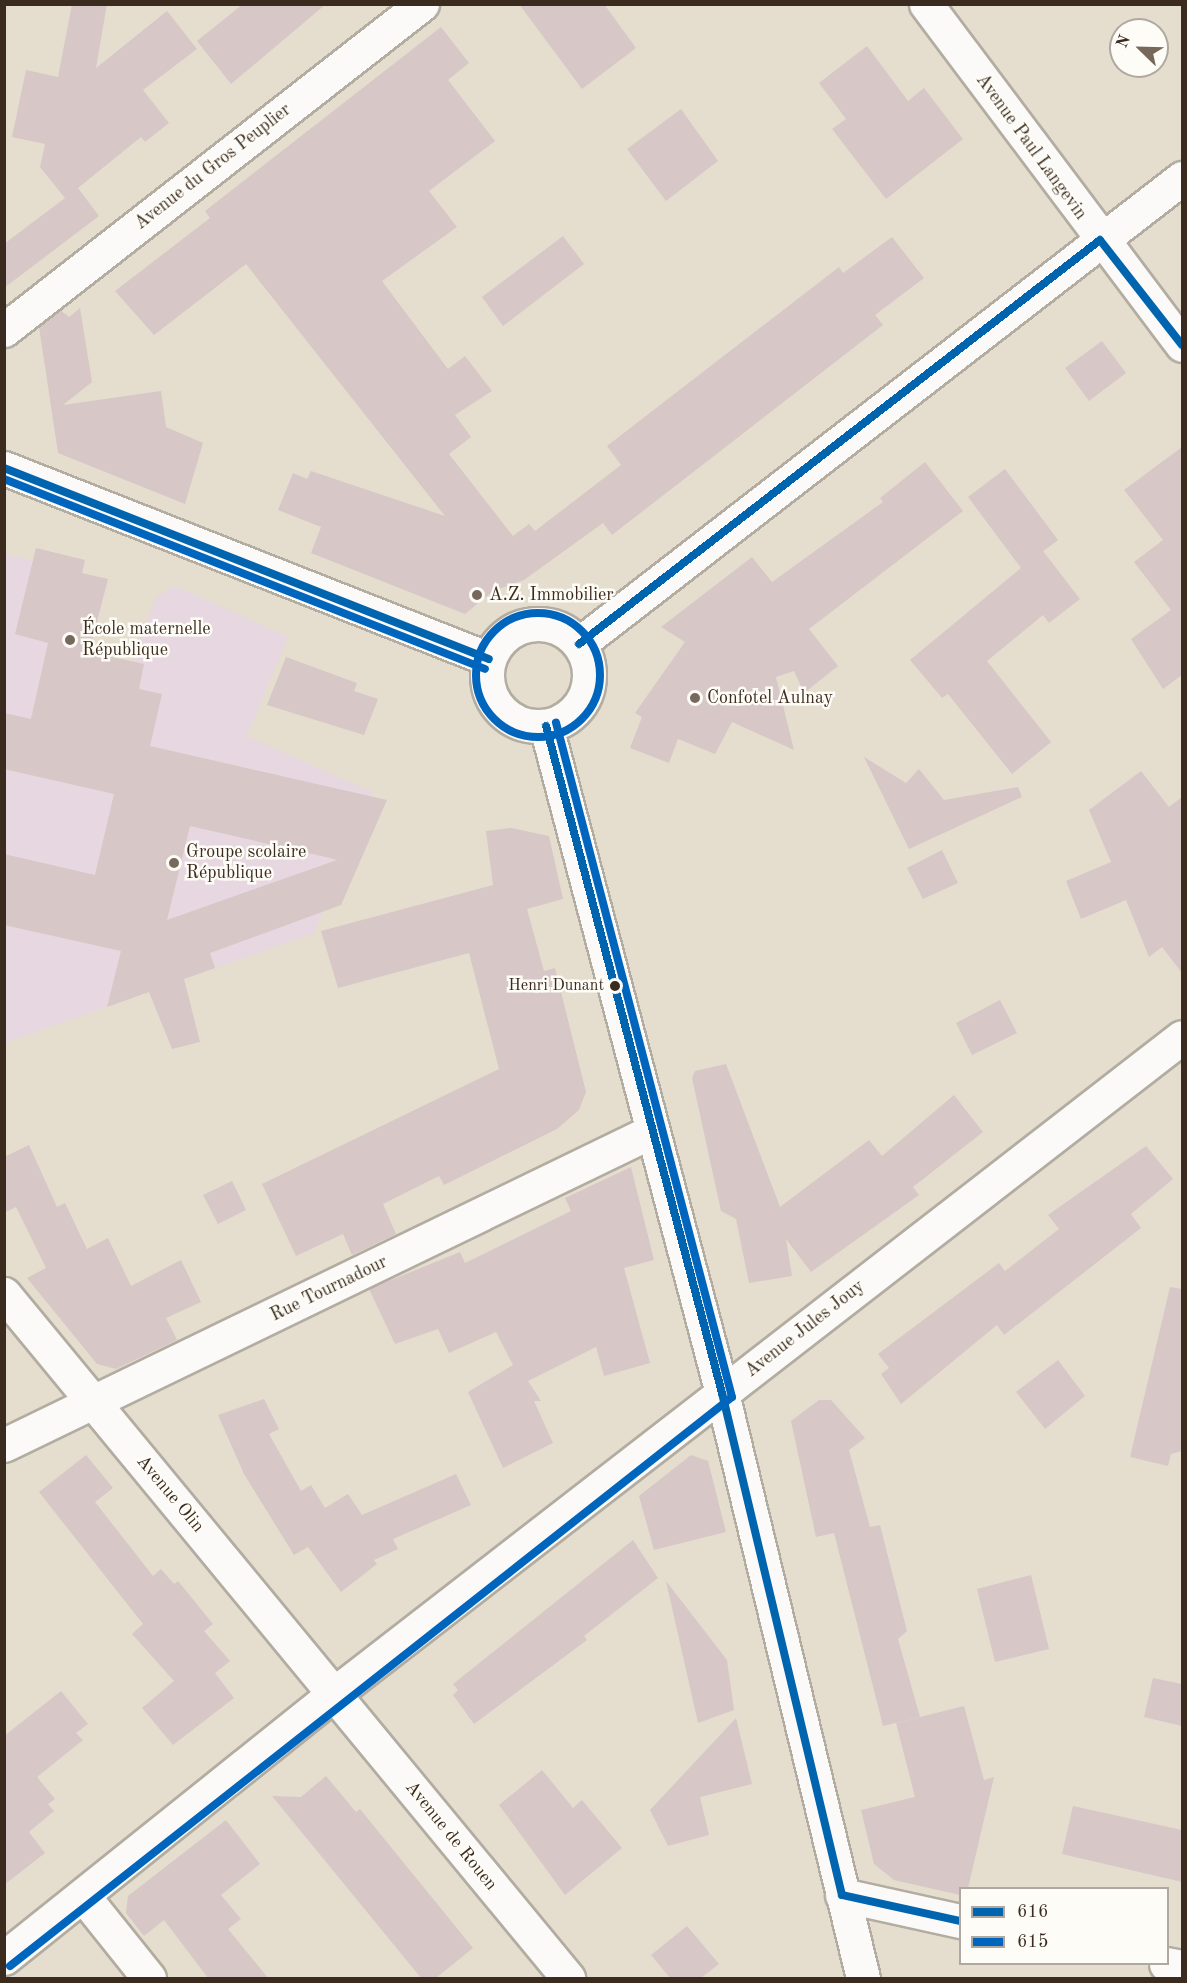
<!DOCTYPE html>
<meta charset="utf-8">
<style>
body{margin:0}
#map{position:relative;width:1187px;height:1983px;overflow:hidden;background:#e5dece;font-family:"Old Standard TT",serif}
div>[style]{position:absolute}
[style*='--x']{left:calc(var(--x)*1px);top:calc(var(--y)*1px);width:calc(var(--w)*1px);rotate:calc(var(--a)*1deg)}
.built>*{inset:0;background:#e7d7e0}
.building>*{inset:0;background:#d7c7c7}
.roads{filter:drop-shadow(2px 0 #b2aca1) drop-shadow(-2px 0 #b2aca1) drop-shadow(0 2px #b2aca1) drop-shadow(0 -2px #b2aca1)}
.minor>*{height:33px;margin:-16.5px;padding:0 16.5px;transform-origin:16.5px;border-radius:16.5px;background:#fbfaf8}
.minor>.ring{margin:-16.5px;padding:0;box-sizing:content-box;background:none;border:33px solid #fbfaf8;border-radius:50%}
.bus-1>*{height:8px;margin:-4px;padding:0 4px;transform-origin:4px;border-radius:4px;background:#0065ae}
.bus-2>*{height:8px;margin:-4px;padding:0 4px;transform-origin:4px;border-radius:4px;background:#0065bd}
.bus-2>.ring{margin:-4px;padding:0;box-sizing:content-box;background:none;border:8px solid #0065bd;border-radius:50%}
.dots>*{width:16px;height:16px;translate:-50% -50%;box-sizing:border-box;border:3px solid #fdfcf7;border-radius:50%}
span{translate:-50% -50%;white-space:nowrap;text-align:center;line-height:1.15;-webkit-text-stroke:5px #fdfcf7;paint-order:stroke}
.bus-label{font-size:16px;color:#3b2a1e}
.right{translate:-100% -50%;text-align:right}
.street-label{font-size:18px;color:#3b2a1e}
.poi-label{font-size:18px;color:#3b2a1e}
.left{translate:0 -50%;text-align:left}
.frame{position:absolute;inset:0;border:6px solid #3b2a1e;pointer-events:none}
.legend{position:absolute;left:959px;top:1887px;width:210px;height:78px;box-sizing:border-box;background:#fdfcf7;border:2px solid #afa8a0;margin:0;padding:8px 10px;list-style:none;font-size:18px;color:#3b2a1e}
.legend li{display:flex;align-items:center;gap:12px;height:30px}
.legend b{width:30px;border:2px solid #afa8a0}
.north{position:absolute;left:1109px;top:18px;width:60px;height:60px;box-sizing:border-box;background:#fdfcf7;border:2px solid #afa8a0;border-radius:50%;rotate:293deg;font-size:16px;font-weight:700;line-height:24px;text-align:center;color:#3b2a1e}
.north::after{content:'';display:block;margin:auto;width:21px;height:27px;background:#76695c;clip-path:polygon(50% 0,100% 100%,50% 72%,0 100%)}
</style>
<div id="map">
<div class="built">
<i style="clip-path:polygon(36px 548px,84px 560px,83px 574px,108px 579px,90px 653px,132px 662px,156px 597px,175px 586px,288px 637px,247px 736px,374px 793px,314px 933px,5px 1043px,4px 554px,33px 560px)"></i>
</div>
<div class="building">
<i style="clip-path:polygon(72px 4px,107px 4px,96px 68px,167px 11px,197px 49px,143px 90px,169px 123px,145px 142px,141px 137px,78px 188px,99px 216px,4px 288px,4px 244px,65px 198px,40px 167px,45px 144px,12px 137px,26px 70px,58px 77px)"></i>
<i style="clip-path:polygon(243px 4px,326px 4px,231px 84px,197px 41px)"></i>
<i style="clip-path:polygon(519px 4px,604px 4px,636px 48px,582px 89px)"></i>
<i style="clip-path:polygon(441px 27px,469px 63px,448px 80px,495px 141px,429px 191px,457px 227px,382px 281px,448px 369px,465px 356px,492px 391px,455px 415px,471px 437px,449px 454px,513px 536px,529px 524px,535px 531px,621px 465px,607px 446px,839px 267px,843px 273px,892px 237px,924px 278px,875px 315px,883px 325px,612px 535px,603px 523px,524px 580px,493px 591px,465px 614px,311px 553px,321px 527px,278px 510px,293px 473px,307px 479px,311px 471px,445px 516px,246px 264px,154px 335px,115px 291px,210px 218px,205px 211px)"></i>
<i style="clip-path:polygon(867px 46px,908px 101px,924px 88px,963px 139px,886px 199px,832px 129px,846px 119px,819px 83px)"></i>
<i style="clip-path:polygon(681px 109px,718px 161px,666px 201px,627px 149px)"></i>
<i style="clip-path:polygon(563px 236px,584px 264px,503px 326px,482px 297px)"></i>
<i style="clip-path:polygon(80px 308px,92px 382px,63px 405px,161px 391px,166px 427px,203px 443px,185px 504px,58px 453px,39px 327px,60px 310px,69px 317px)"></i>
<i style="clip-path:polygon(1102px 341px,1126px 373px,1089px 401px,1065px 368px)"></i>
<i style="clip-path:polygon(1182px 447px,1182px 675px,1163px 689px,1131px 639px,1171px 610px,1134px 562px,1163px 540px,1124px 490px)"></i>
<i style="clip-path:polygon(925px 462px,963px 511px,809px 629px,838px 666px,804px 693px,794px 671px,776px 677px,794px 750px,732px 722px,715px 754px,678px 739px,669px 763px,630px 748px,642px 717px,635px 713px,685px 642px,661px 627px,752px 557px,772px 582px,883px 502px,880px 498px)"></i>
<i style="clip-path:polygon(1005px 469px,1058px 540px,1037px 556px,1043px 551px,1080px 599px,1049px 623px,1043px 615px,987px 661px,1051px 742px,1012px 774px,948px 694px,942px 698px,910px 660px,1021px 568px,968px 497px)"></i>
<i style="clip-path:polygon(evenodd,36px 548px,85px 560px,82px 573px,108px 579px,89px 652px,144px 664px,139px 689px,162px 694px,150px 746px,387px 800px,341px 905px,210px 953px,215px 968px,184px 979px,200px 1042px,172px 1049px,149px 992px,107px 1007px,121px 951px,4px 925px,4px 854px,95px 875px,114px 794px,4px 769px,4px 713px,31px 719px,48px 643px,15px 634px,36px 548px,190px 826px,330px 858px,337px 860px,167px 920px,190px 826px)"></i>
<i style="clip-path:polygon(286px 657px,357px 683px,354px 691px,378px 699px,364px 735px,267px 705px)"></i>
<i style="clip-path:polygon(864px 757px,906px 783px,919px 769px,944px 800px,1018px 787px,1022px 797px,909px 849px)"></i>
<i style="clip-path:polygon(1141px 771px,1169px 807px,1182px 797px,1182px 973px,1162px 947px,1149px 957px,1126px 900px,1081px 919px,1066px 881px,1111px 862px,1089px 810px)"></i>
<i style="clip-path:polygon(511px 828px,549px 836px,563px 899px,527px 909px,544px 971px,555px 968px,586px 1092px,579px 1110px,557px 1129px,444px 1185px,439px 1176px,383px 1204px,396px 1234px,352px 1255px,343px 1234px,296px 1256px,262px 1184px,499px 1069px,469px 953px,338px 988px,321px 931px,493px 885px,486px 831px)"></i>
<i style="clip-path:polygon(942px 850px,958px 883px,923px 899px,907px 868px)"></i>
<i style="clip-path:polygon(1000px 1000px,1017px 1033px,972px 1055px,956px 1023px)"></i>
<i style="clip-path:polygon(726px 1064px,780px 1207px,869px 1140px,882px 1156px,954px 1095px,983px 1132px,913px 1187px,919px 1195px,811px 1272px,786px 1239px,792px 1276px,749px 1283px,736px 1219px,721px 1211px,692px 1078px,695px 1071px)"></i>
<i style="clip-path:polygon(29px 1145px,57px 1207px,65px 1203px,87px 1249px,108px 1238px,131px 1286px,181px 1260px,201px 1302px,166px 1318px,177px 1340px,116px 1369px,97px 1364px,27px 1278px,46px 1268px,16px 1207px,4px 1213px,4px 1157px)"></i>
<i style="clip-path:polygon(1146px 1146px,1173px 1179px,1131px 1214px,1141px 1228px,1004px 1335px,997px 1325px,901px 1404px,881px 1374px,889px 1368px,878px 1354px,999px 1263px,1005px 1271px,1059px 1229px,1048px 1215px)"></i>
<i style="clip-path:polygon(631px 1167px,654px 1260px,624px 1268px,650px 1363px,604px 1376px,596px 1347px,528px 1381px,541px 1401px,534px 1401px,553px 1443px,503px 1468px,468px 1392px,513px 1365px,496px 1332px,449px 1353px,438px 1329px,395px 1344px,369px 1289px,460px 1252px,465px 1263px,571px 1211px,565px 1198px)"></i>
<i style="clip-path:polygon(232px 1181px,246px 1210px,218px 1224px,203px 1195px)"></i>
<i style="clip-path:polygon(1170px 1287px,1182px 1289px,1182px 1451px,1171px 1454px,1168px 1466px,1130px 1457px)"></i>
<i style="clip-path:polygon(1058px 1360px,1085px 1396px,1045px 1429px,1016px 1392px)"></i>
<i style="clip-path:polygon(264px 1399px,279px 1429px,269px 1434px,301px 1491px,311px 1485px,325px 1508px,348px 1494px,362px 1515px,456px 1474px,471px 1505px,393px 1539px,398px 1549px,374px 1560px,377px 1564px,341px 1592px,308px 1547px,294px 1555px,244px 1474px,218px 1415px)"></i>
<i style="clip-path:polygon(819px 1400px,831px 1400px,865px 1438px,849px 1450px,870px 1527px,880px 1525px,907px 1631px,898px 1639px,920px 1717px,883px 1726px,834px 1533px,816px 1537px,791px 1421px)"></i>
<i style="clip-path:polygon(86px 1455px,113px 1488px,95px 1502px,153px 1576px,161px 1569px,174px 1584px,178px 1581px,213px 1624px,204px 1631px,230px 1661px,215px 1673px,234px 1698px,173px 1745px,142px 1708px,174px 1681px,132px 1634px,143px 1624px,39px 1492px)"></i>
<i style="clip-path:polygon(691px 1455px,708px 1461px,726px 1532px,654px 1550px,639px 1496px)"></i>
<i style="clip-path:polygon(633px 1540px,658px 1578px,584px 1636px,587px 1640px,474px 1724px,453px 1695px,458px 1690px,453px 1684px)"></i>
<i style="clip-path:polygon(1031px 1575px,1049px 1649px,995px 1662px,977px 1589px)"></i>
<i style="clip-path:polygon(666px 1581px,727px 1660px,734px 1710px,698px 1723px)"></i>
<i style="clip-path:polygon(1153px 1678px,1182px 1684px,1182px 1726px,1144px 1717px)"></i>
<i style="clip-path:polygon(61px 1691px,88px 1724px,76px 1733px,83px 1740px,37px 1777px,55px 1799px,48px 1804px,54px 1811px,29px 1832px,45px 1853px,4px 1885px,4px 1736px)"></i>
<i style="clip-path:polygon(964px 1706px,984px 1780px,994px 1777px,968px 1888px,960px 1888px,960px 1895px,894px 1880px,874px 1864px,861px 1810px,915px 1797px,896px 1723px)"></i>
<i style="clip-path:polygon(736px 1718px,752px 1784px,700px 1797px,709px 1835px,668px 1846px,650px 1810px)"></i>
<i style="clip-path:polygon(542px 1770px,573px 1808px,582px 1800px,622px 1848px,565px 1895px,499px 1805px)"></i>
<i style="clip-path:polygon(326px 1776px,356px 1812px,360px 1809px,473px 1948px,436px 1978px,421px 1978px,272px 1796px,301px 1797px)"></i>
<i style="clip-path:polygon(1073px 1806px,1182px 1830px,1182px 1882px,1062px 1854px)"></i>
<i style="clip-path:polygon(226px 1820px,260px 1864px,221px 1895px,241px 1919px,228px 1929px,268px 1978px,208px 1978px,164px 1920px,144px 1936px,126px 1913px,128px 1896px)"></i>
<i style="clip-path:polygon(687px 1926px,719px 1964px,701px 1978px,670px 1978px,651px 1955px)"></i>
</div>
<div class="roads">
<div class="minor">
<i style="--x:926;--y:4;--w:426;--a:53.1"></i>
<i style="--x:4;--y:330;--w:530;--a:-37.95"></i>
<i style="--x:4;--y:468;--w:521;--a:21.5"></i>
<i class="ring" style="left:487px;top:624px;width:69px;height:69px"></i>
<i style="--x:579;--y:644;--w:762;--a:-37.7"></i>
<i style="--x:546;--y:726;--w:690;--a:75.22"></i>
<i style="--x:722;--y:1393;--w:602;--a:76.45"></i>
<i style="--x:4;--y:1294;--w:887;--a:50.49"></i>
<i style="--x:4;--y:1445;--w:720;--a:-25.85"></i>
<i style="--x:842;--y:1895;--w:121;--a:12.4"></i>
<i style="--x:84;--y:1897;--w:104;--a:51.3"></i>
<i style="--x:4;--y:1958;--w:424;--a:-38.7"></i>
<i style="--x:335;--y:1693;--w:1071;--a:-37.76"></i>
<i style="--x:1166;--y:1964;--w:16;--a:11"></i>
</div>
</div>
<div class="bus-1">
<i style="--x:4;--y:468;--w:521;--a:21.5"></i>
<i style="--x:579;--y:644;--w:659;--a:-37.79"></i>
<i style="--x:1100;--y:240;--w:133;--a:52"></i>
<i style="--x:546;--y:726;--w:690;--a:75.22"></i>
<i style="--x:722;--y:1393;--w:516;--a:76.56"></i>
<i style="--x:842;--y:1895;--w:121;--a:12.4"></i>
</div>
<div class="bus-2">
<i style="--x:4;--y:479;--w:517;--a:21.55"></i>
<i class="ring" style="left:476px;top:613px;width:116px;height:116px"></i>
<i style="--x:10;--y:1966;--w:919;--a:-38.24"></i>
<i style="--x:732;--y:1397;--w:697;--a:-104.63"></i>
</div>
<div class="dots">
<i style="left:477px;top:595px;background:#76695c"></i>
<i style="left:70px;top:640px;background:#76695c"></i>
<i style="left:695px;top:698px;background:#76695c"></i>
<i style="left:174px;top:863px;background:#76695c"></i>
<i style="left:615px;top:986px;background:#3b2a1e"></i>
</div>
<div class="bus-label">
<span class="right" style="left:604px;top:986px">Henri Dunant</span>
</div>
<div class="street-label">
<span style="left:1031px;top:147px;rotate:54deg">Avenue Paul Langevin</span>
<span style="left:213px;top:167px;rotate:-38deg">Avenue du Gros Peuplier</span>
<span style="left:329px;top:1289px;rotate:-26deg">Rue Tournadour</span>
<span style="left:805px;top:1329px;rotate:-38deg">Avenue Jules Jouy</span>
<span style="left:170px;top:1494px;rotate:50deg">Avenue Olin</span>
<span style="left:451px;top:1836px;rotate:51deg">Avenue de Rouen</span>
</div>
<div class="poi-label">
<span class="left" style="left:489px;top:595px">A.Z. Immobilier</span>
<span class="left" style="left:82px;top:640px">École maternelle<br>République</span>
<span class="left" style="left:707px;top:698px">Confotel Aulnay</span>
<span class="left" style="left:186px;top:863px">Groupe scolaire<br>République</span>
</div>
<div class="frame"></div>
<ul class="legend">
<li><b style="height:8px;background:#0065ae"></b>616</li>
<li><b style="height:8px;background:#0065bd"></b>615</li>
</ul>
<div class="north">N</div>
</div>
